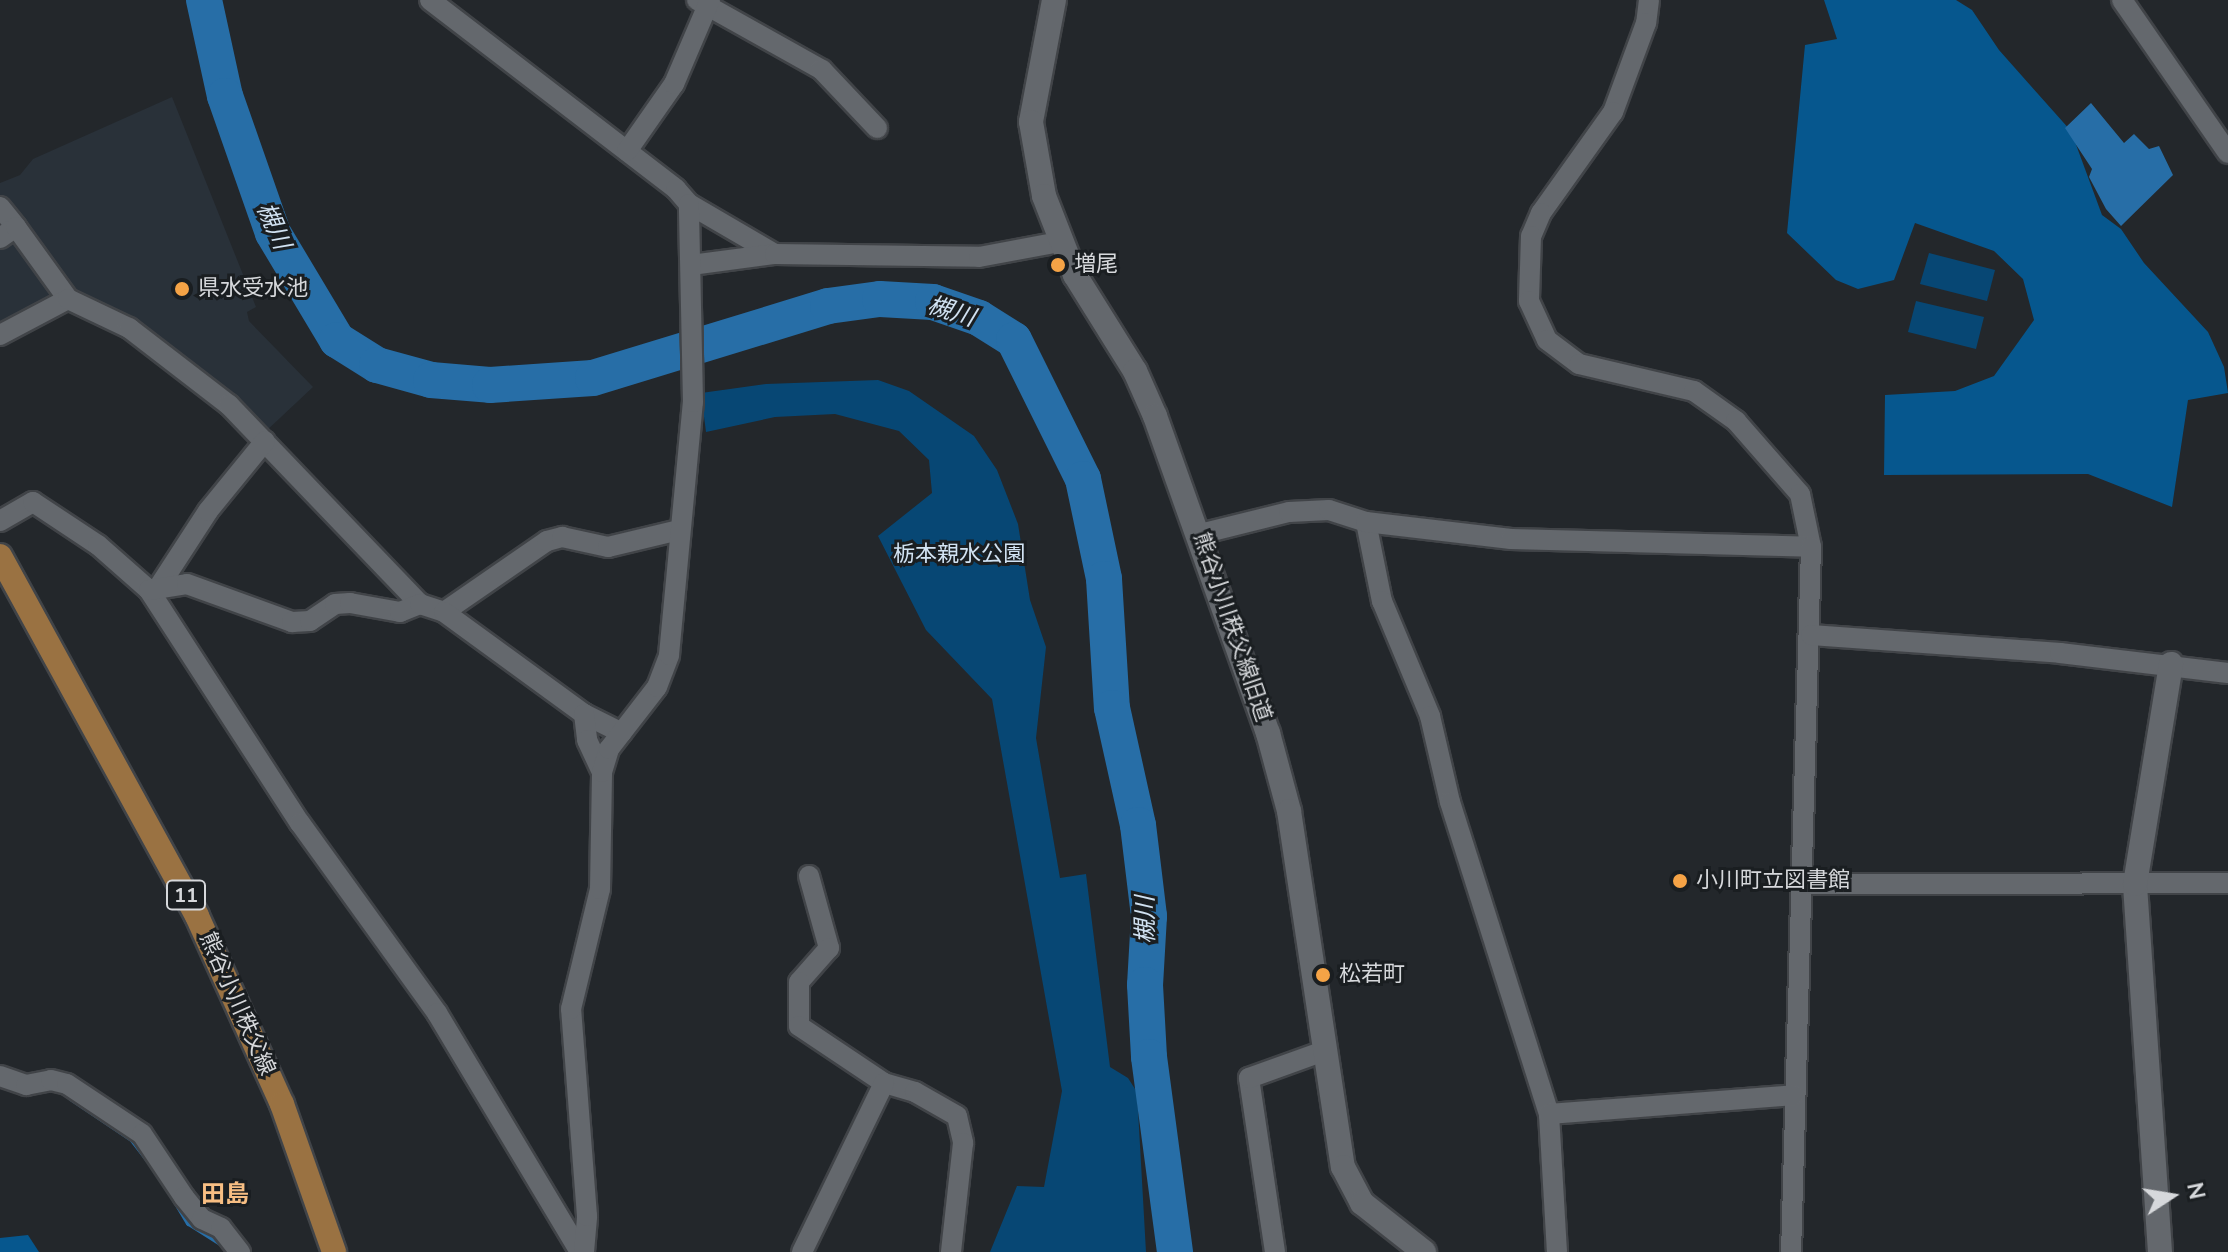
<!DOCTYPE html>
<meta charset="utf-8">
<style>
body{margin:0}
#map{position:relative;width:2228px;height:1252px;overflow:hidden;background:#23272b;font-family:"Nunito Sans","Noto Sans JP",sans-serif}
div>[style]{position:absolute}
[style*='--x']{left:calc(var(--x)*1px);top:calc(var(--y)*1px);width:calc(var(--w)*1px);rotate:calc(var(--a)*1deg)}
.built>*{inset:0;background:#293139}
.green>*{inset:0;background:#074774}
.forest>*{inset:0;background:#06578e}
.water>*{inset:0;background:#276ea7}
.stream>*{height:6px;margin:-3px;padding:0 3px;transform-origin:3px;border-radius:3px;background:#276ea7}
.river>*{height:36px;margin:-18px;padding:0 18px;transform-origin:18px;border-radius:18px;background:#276ea7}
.roads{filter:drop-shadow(2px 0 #414448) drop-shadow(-2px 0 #414448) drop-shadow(0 2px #414448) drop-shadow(0 -2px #414448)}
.minor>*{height:20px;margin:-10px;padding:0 10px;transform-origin:10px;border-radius:10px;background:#64686d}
.tertiary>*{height:24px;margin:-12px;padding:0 12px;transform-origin:12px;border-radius:12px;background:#64686d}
.primary>*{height:24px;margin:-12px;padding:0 12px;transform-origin:12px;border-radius:12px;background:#9a7242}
.dots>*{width:22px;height:22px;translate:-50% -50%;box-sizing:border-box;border:4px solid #1a1e21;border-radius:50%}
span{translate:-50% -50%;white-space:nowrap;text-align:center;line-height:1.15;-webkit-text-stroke:6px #1a1e21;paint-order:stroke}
.shield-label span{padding:2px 6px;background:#1a1e21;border:2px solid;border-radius:6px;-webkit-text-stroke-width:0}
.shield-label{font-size:20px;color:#d6d8db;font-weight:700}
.poi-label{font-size:22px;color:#d6d8db}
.left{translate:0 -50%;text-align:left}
.park-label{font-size:22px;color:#d2e3f3}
.street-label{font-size:22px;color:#d6d8db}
.water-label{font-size:24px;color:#d1e2f2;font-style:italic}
.neighbourhood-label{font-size:24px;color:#f7be83;font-weight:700}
.north{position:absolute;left:2132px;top:1156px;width:80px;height:80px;-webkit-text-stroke:6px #1a1e21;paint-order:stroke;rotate:78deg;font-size:22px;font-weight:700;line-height:32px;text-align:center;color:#d6d8db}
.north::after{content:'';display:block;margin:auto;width:28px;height:36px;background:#d6d8db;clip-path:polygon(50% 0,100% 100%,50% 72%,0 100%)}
</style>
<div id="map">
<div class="built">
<i style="clip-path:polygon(172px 97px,256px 307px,247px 312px,249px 321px,313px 387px,264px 433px,174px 350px,128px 317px,73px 292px,28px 225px,20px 224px,0 201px,0 183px,20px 175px,33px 159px)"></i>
<i style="clip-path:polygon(11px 239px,56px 292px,28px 315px,0 328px,0 247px)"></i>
</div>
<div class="green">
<i style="clip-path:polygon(1929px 253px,1995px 270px,1987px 301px,1920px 284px)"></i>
<i style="clip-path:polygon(1916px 301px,1984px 317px,1976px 349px,1908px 332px)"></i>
<i style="clip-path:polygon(878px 380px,909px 391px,974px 436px,997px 470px,1018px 524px,1030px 600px,1046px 647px,1036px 738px,1060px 878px,1086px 874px,1110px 1067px,1128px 1078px,1137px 1092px,1146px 1252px,990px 1252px,1017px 1186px,1044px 1187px,1062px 1091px,992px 699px,926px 630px,878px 536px,932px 493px,929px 460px,899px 431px,835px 414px,775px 417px,706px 432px,701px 393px,766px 384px)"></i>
</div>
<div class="forest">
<i style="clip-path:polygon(1824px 0,1956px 0,1972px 10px,1999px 50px,2071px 131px,2102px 215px,2121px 229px,2144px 263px,2208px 332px,2224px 367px,2228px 393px,2188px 400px,2172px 507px,2088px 474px,1884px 475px,1885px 395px,1955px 391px,1994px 376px,2034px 320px,2023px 279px,1994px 251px,1915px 223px,1894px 280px,1858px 289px,1836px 280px,1787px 233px,1805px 45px,1837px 39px)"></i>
<i style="clip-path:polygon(28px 1235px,39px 1252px,0 1252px,0 1238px)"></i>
</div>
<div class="water">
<i style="clip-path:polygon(2091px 103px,2124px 143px,2134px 134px,2149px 149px,2159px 146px,2173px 175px,2121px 226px,2106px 209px,2089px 177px,2092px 169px,2065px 128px)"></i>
</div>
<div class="stream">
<i style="--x:71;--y:1098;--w:73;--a:33.9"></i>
<i style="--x:132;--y:1139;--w:28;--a:52"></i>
<i style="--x:175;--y:1200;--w:27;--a:59"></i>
<i style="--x:189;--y:1223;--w:41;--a:32.2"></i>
</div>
<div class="river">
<i style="--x:204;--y:0;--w:98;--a:77.7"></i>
<i style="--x:225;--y:96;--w:145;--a:70.7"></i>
<i style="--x:273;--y:233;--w:125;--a:59.1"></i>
<i style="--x:337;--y:340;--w:47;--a:32"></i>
<i style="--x:377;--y:365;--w:56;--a:15.5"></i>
<i style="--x:431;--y:380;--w:59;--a:4.8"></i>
<i style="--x:490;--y:385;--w:103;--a:-3.9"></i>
<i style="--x:593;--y:378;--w:246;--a:-17"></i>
<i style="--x:828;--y:306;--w:52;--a:-7.7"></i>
<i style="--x:880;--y:299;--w:53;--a:3.2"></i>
<i style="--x:933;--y:302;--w:49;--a:19.2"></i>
<i style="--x:979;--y:318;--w:41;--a:32.2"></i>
<i style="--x:1014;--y:340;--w:155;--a:63.6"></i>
<i style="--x:1083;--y:479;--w:102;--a:78.1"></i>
<i style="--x:1104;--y:579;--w:129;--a:86.5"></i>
<i style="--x:1112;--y:708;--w:120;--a:77.5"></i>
<i style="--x:1138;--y:825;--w:92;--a:83.1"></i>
<i style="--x:1149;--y:916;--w:69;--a:93.3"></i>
<i style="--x:1145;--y:985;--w:72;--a:86.8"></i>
<i style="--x:1149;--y:1057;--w:197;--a:82.4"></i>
</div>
<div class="roads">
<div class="minor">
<i style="--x:430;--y:0;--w:310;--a:37.5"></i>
<i style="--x:676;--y:189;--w:20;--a:49"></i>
<i style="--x:689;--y:204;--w:99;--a:30.2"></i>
<i style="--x:697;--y:0;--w:143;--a:29.2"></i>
<i style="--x:822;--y:70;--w:80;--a:46.5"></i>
<i style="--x:1649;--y:0;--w:23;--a:97"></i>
<i style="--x:1646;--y:23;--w:95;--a:110.3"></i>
<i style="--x:1613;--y:112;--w:124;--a:125.5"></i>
<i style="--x:1541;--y:213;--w:25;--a:113"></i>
<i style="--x:1531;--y:236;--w:65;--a:91.8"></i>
<i style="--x:1529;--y:301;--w:43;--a:65.2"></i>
<i style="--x:1547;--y:340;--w:40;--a:37"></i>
<i style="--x:1579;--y:364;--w:118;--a:13.2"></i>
<i style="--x:1694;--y:391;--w:52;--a:35.5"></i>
<i style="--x:1736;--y:421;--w:97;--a:48.8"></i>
<i style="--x:1800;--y:494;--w:54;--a:78.3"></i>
<i style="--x:2122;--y:0;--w:186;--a:55.3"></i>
<i style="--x:627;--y:151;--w:82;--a:-55"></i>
<i style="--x:674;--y:84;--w:91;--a:-66.8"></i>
<i style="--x:0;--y:207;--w:26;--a:51"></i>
<i style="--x:0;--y:238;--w:19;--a:-35"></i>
<i style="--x:16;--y:227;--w:89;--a:54.2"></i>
<i style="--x:691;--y:265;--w:85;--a:-7.5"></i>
<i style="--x:775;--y:254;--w:204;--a:0.8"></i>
<i style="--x:979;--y:257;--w:81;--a:-10.6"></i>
<i style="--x:0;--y:335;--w:77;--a:-27.9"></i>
<i style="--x:68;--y:299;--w:68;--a:25.4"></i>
<i style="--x:129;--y:328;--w:126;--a:37.6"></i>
<i style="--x:229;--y:405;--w:276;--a:46.2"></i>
<i style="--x:0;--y:521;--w:38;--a:-30"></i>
<i style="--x:33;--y:502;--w:78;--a:33.5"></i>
<i style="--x:98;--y:545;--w:68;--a:41.4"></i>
<i style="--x:149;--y:590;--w:278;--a:57.1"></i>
<i style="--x:300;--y:823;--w:234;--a:54.2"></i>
<i style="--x:437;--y:1013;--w:279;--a:59.1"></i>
<i style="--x:1366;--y:522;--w:81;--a:78.6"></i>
<i style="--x:1382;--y:601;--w:125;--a:67.3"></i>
<i style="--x:1430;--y:716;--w:88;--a:76.9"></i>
<i style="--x:1450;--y:802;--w:327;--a:72.4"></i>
<i style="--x:1549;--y:1114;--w:138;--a:86.7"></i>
<i style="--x:1200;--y:534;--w:92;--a:-13.9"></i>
<i style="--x:1289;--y:512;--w:40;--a:-2.9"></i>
<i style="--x:1329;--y:510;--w:39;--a:18"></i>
<i style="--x:1366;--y:522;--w:146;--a:6.7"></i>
<i style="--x:1511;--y:539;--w:300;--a:1.5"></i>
<i style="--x:1811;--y:547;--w:705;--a:91.62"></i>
<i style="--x:160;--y:585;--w:88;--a:-57"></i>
<i style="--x:208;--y:511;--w:90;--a:-50.8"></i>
<i style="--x:149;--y:590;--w:38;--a:-9"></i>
<i style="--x:187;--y:584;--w:112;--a:19.9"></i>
<i style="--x:292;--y:622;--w:18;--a:-3"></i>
<i style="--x:310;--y:621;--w:30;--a:-34"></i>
<i style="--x:335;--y:604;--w:15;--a:-4"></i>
<i style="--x:350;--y:603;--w:51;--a:10.2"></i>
<i style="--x:400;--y:612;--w:22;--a:-22"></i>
<i style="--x:420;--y:604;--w:25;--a:18"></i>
<i style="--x:444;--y:612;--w:125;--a:-34.6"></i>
<i style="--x:547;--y:541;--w:16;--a:-15"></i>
<i style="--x:562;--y:537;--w:47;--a:12.3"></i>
<i style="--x:608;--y:547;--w:73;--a:-13.5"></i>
<i style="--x:444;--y:612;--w:173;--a:36.1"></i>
<i style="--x:584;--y:714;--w:42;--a:26.6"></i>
<i style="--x:1811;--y:635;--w:250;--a:4.1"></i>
<i style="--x:2060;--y:653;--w:169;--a:6.8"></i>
<i style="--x:584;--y:714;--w:26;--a:83"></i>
<i style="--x:587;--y:740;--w:35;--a:65"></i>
<i style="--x:809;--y:876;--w:75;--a:74.5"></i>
<i style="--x:829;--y:948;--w:45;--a:131.4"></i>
<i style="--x:799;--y:982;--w:44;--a:90"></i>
<i style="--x:799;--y:1026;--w:102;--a:33.8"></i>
<i style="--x:884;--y:1083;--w:32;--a:16"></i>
<i style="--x:915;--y:1092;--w:48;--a:29.7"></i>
<i style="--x:957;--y:1116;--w:28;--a:77"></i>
<i style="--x:963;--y:1143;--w:110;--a:96.3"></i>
<i style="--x:1800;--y:884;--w:428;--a:-0.1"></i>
<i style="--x:0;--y:1076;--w:28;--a:19"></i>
<i style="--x:26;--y:1085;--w:25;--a:-11"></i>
<i style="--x:51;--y:1080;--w:16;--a:14"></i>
<i style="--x:67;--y:1084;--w:90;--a:33.7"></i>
<i style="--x:142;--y:1134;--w:76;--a:56.3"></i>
<i style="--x:184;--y:1197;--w:28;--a:51"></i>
<i style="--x:202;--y:1219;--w:21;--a:25"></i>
<i style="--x:221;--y:1228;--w:31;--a:52"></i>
<i style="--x:1549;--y:1114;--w:246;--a:-4.4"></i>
<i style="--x:584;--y:1252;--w:36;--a:-85"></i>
<i style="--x:587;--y:1216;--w:208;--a:-94.4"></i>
<i style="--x:571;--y:1009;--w:123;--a:-76.4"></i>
<i style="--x:600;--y:889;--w:117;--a:-89"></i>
<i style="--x:602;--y:772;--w:24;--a:-73"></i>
<i style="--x:609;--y:749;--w:78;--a:-52.3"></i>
<i style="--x:657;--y:687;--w:34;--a:-69"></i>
<i style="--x:669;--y:655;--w:254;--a:-84.6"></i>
<i style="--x:693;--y:402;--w:198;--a:-91.2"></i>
<i style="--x:802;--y:1252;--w:188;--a:-64.1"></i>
<i style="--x:1275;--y:1252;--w:176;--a:-98.5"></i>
<i style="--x:1249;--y:1078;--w:80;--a:-19.8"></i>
</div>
<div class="tertiary">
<i style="--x:1054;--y:0;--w:124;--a:100.7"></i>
<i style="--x:1031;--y:122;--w:75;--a:80"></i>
<i style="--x:1044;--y:196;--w:85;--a:68.6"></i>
<i style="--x:1075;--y:275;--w:113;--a:58"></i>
<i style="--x:1135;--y:371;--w:49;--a:66"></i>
<i style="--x:1155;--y:416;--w:337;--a:70.4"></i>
<i style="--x:1268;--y:733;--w:81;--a:74.9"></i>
<i style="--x:1289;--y:811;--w:360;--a:81.4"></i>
<i style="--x:1343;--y:1167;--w:41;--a:62.2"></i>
<i style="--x:1362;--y:1203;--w:79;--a:38.3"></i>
<i style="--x:2160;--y:1252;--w:369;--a:-93.9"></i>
<i style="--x:2135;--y:884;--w:223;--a:-80.7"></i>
</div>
<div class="primary">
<i style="--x:0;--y:556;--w:410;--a:61.3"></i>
<i style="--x:197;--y:916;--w:206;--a:65.7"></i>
<i style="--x:282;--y:1104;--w:157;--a:70.6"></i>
</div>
</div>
<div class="dots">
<i style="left:1058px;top:265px;background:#f5a346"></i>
<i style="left:182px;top:289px;background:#f5a346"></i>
<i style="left:1680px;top:881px;background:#f5a346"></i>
<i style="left:1323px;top:975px;background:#f5a346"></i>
</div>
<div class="shield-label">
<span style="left:186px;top:895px">11</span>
</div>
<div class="poi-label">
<span class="left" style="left:1074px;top:265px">増尾</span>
<span class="left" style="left:198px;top:289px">県水受水池</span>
<span class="left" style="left:1696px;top:881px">小川町立図書館</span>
<span class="left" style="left:1339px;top:975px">松若町</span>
</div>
<div class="park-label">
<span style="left:959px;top:555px">栃本親水公園</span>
</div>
<div class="street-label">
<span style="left:1232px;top:627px;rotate:71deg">熊谷小川秩父線旧道</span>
<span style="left:237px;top:1004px;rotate:66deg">熊谷小川秩父線</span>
</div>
<div class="water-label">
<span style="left:273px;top:226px;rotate:66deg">槻川</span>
<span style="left:951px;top:312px;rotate:17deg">槻川</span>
<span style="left:1146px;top:920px;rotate:-91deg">槻川</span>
</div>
<div class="neighbourhood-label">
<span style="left:225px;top:1195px">田島</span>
</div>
<div class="north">N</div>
</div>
